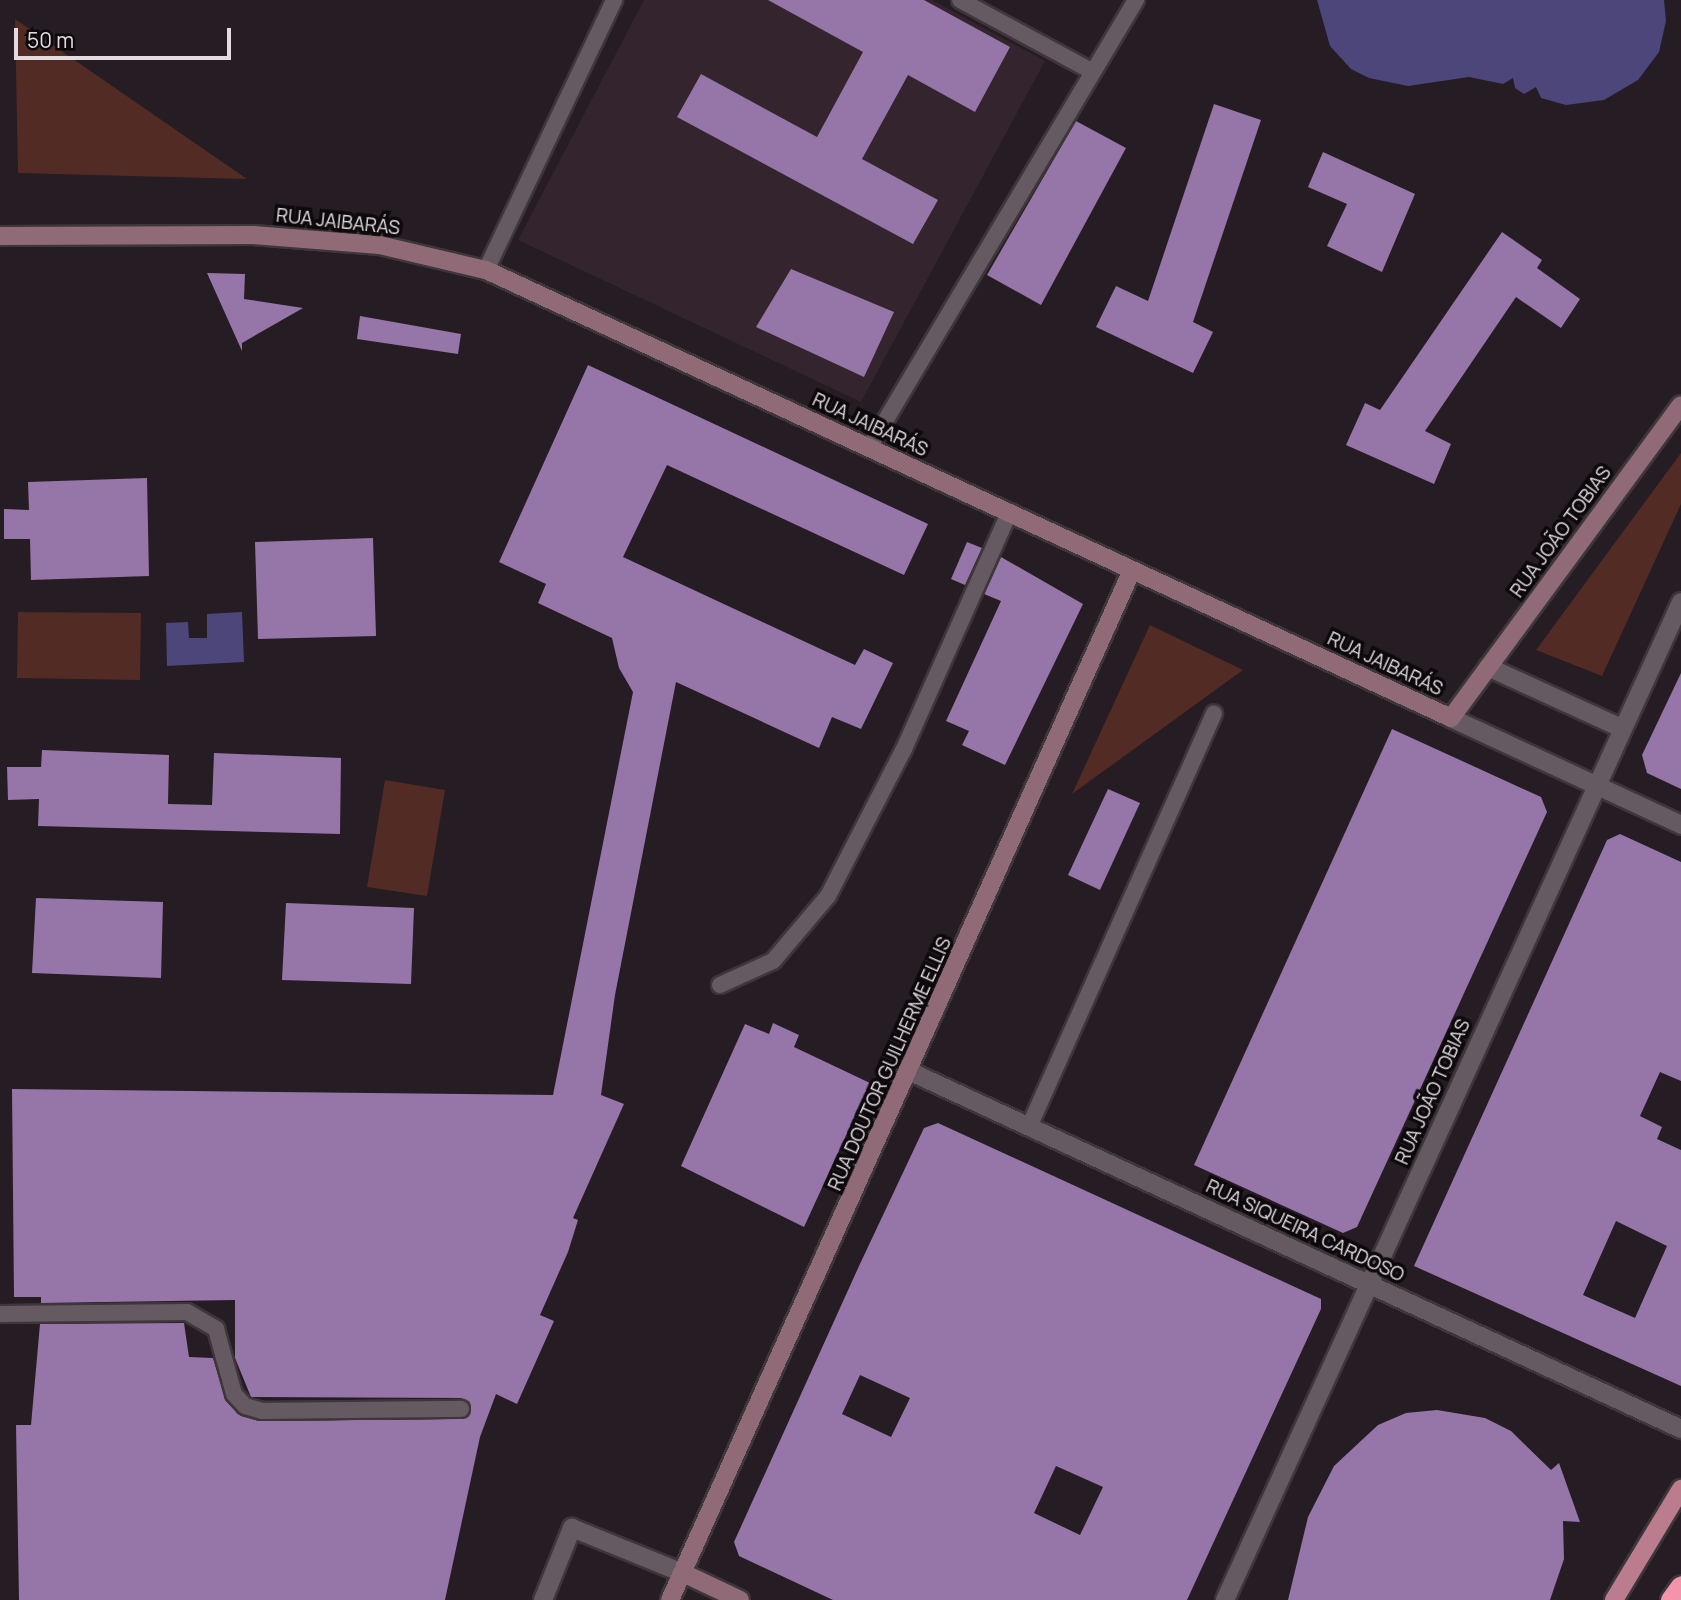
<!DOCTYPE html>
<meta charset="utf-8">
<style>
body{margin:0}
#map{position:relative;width:1681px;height:1600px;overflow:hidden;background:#261c23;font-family:Manrope,sans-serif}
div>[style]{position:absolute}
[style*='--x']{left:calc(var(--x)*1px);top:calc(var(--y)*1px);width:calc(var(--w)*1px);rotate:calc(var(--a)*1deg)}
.built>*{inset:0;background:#33242e}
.green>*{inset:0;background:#522b25}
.water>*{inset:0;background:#4c467a}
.building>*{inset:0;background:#9675a8}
.roads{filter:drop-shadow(2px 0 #3d363b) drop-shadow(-2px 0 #3d363b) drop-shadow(0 2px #3d363b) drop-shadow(0 -2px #3d363b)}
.lane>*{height:16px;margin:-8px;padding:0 8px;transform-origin:8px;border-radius:8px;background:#655a61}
.street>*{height:18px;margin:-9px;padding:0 9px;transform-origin:9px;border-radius:9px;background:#655a61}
.secondary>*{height:18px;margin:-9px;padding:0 9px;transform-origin:9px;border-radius:9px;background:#906b77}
.primary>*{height:18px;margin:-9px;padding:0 9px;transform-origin:9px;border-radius:9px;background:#bb7c8d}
.highway>*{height:21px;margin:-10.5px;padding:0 10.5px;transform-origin:10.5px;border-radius:10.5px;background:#f593ab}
span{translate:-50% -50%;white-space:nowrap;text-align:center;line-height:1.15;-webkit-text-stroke:7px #0c080b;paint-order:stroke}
.street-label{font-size:19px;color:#e2dce0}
.scale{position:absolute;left:14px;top:28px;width:217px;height:32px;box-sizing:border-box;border:4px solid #e2dce0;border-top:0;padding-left:9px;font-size:21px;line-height:24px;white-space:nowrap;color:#e2dce0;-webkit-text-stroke:5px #0c080b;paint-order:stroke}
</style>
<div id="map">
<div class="built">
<i style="clip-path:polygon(644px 0,932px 0,1045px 61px,861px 402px,518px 240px)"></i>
</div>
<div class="green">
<i style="clip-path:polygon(15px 19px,247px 179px,18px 173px)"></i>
<i style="clip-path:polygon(1681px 453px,1681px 504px,1602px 676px,1536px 650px)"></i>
<i style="clip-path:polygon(18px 612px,141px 613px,140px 680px,17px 678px)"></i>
<i style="clip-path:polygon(1150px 625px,1243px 670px,1072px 794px)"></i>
<i style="clip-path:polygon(385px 780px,445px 790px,427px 896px,367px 887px)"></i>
</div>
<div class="water">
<i style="clip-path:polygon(1317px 0,1664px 0,1666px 21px,1659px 52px,1638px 80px,1604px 100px,1566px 105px,1541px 98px,1536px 87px,1524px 94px,1515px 88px,1513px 78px,1503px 84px,1469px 77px,1408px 86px,1369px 78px,1351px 69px,1330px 46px)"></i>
<i style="clip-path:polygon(242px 612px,244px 662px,167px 666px,166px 623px,188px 622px,189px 638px,207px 638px,207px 614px)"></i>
</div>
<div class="building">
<i style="clip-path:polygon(768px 0,924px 0,1010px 47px,975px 112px,908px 75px,862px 159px,938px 200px,913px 244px,677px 117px,701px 74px,817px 137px,863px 52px)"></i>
<i style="clip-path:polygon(1214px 104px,1261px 120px,1193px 322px,1213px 332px,1193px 373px,1096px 327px,1116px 286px,1148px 301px)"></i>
<i style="clip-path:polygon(1076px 121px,1126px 148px,1041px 305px,987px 275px)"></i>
<i style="clip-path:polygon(1323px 152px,1415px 194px,1382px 272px,1327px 246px,1347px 204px,1308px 187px)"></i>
<i style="clip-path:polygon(1502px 232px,1542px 260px,1537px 268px,1580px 299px,1561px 328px,1516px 297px,1425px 431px,1451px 444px,1434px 484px,1346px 445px,1365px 403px,1380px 410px)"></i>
<i style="clip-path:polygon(791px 269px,894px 312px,864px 377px,756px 327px)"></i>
<i style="clip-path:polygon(207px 273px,245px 274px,244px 299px,303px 308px,242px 343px,242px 351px)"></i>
<i style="clip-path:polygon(360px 316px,461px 334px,458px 354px,357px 339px)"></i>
<i style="clip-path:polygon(588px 365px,928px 524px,904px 575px,667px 465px,623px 557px,855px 665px,864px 649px,893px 663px,861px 729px,832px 717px,819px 748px,676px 682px,615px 995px,601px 1095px,624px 1104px,573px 1218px,578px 1220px,568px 1252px,540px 1315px,554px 1321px,517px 1404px,496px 1394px,480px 1437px,445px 1600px,19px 1600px,16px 1425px,31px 1425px,40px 1324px,184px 1323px,189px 1357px,213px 1358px,226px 1401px,241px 1416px,259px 1421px,461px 1419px,470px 1414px,470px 1403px,461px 1398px,251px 1397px,235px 1358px,235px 1300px,41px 1303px,41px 1297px,14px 1297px,12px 1089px,553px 1095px,633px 692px,619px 668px,612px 638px,538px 603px,546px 584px,499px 562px)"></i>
<i style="clip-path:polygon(147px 478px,149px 576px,31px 580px,30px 539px,4px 539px,4px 509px,29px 510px,28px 482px)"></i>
<i style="clip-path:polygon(373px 538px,376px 636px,258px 639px,255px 542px)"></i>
<i style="clip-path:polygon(967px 542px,982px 548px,965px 585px,951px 579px)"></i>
<i style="clip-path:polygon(1001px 557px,1083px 604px,1005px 765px,962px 745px,969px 731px,946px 721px,1001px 601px,984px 594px)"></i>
<i style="clip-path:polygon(1681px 673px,1681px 789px,1647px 773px,1642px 755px)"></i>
<i style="clip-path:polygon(1392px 729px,1541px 797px,1547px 812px,1357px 1227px,1343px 1233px,1194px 1165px)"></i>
<i style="clip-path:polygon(42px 750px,169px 755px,168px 804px,212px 805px,214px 753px,341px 758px,340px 834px,38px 826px,39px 799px,8px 800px,7px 767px,41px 767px)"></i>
<i style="clip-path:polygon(1108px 789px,1140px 803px,1100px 890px,1068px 875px)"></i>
<i style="clip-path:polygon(evenodd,1620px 834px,1681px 862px,1681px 1081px,1660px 1072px,1640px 1116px,1662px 1127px,1657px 1139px,1681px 1150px,1681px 1386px,1414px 1266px,1607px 840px,1620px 834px,1616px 1221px,1667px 1246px,1635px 1318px,1583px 1295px,1616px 1221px)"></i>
<i style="clip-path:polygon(36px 898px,163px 902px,161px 978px,32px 973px)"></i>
<i style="clip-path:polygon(286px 903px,414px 908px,411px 984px,282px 980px)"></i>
<i style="clip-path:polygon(773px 1023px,799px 1035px,794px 1047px,870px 1083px,804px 1227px,681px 1166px,745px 1024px,769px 1034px)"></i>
<i style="clip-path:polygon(evenodd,938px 1123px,1321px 1299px,1321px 1309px,1187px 1600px,833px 1600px,739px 1556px,734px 1542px,859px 1266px,924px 1128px,938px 1123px,860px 1375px,910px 1398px,891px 1437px,842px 1414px,860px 1375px,938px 1123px,1056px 1466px,1103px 1487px,1080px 1535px,1034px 1513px,1056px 1466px)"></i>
<i style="clip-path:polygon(1437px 1410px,1485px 1418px,1511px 1431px,1551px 1470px,1559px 1463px,1580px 1522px,1563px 1521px,1564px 1559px,1550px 1600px,1288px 1600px,1308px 1517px,1334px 1466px,1378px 1425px,1406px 1413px)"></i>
</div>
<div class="roads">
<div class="lane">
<i style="--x:960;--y:0;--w:151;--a:28.4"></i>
<i style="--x:486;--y:270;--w:299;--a:-64.6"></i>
<i style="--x:869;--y:448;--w:522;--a:-59.21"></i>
<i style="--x:720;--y:985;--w:58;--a:-24.4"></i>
<i style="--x:773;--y:961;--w:85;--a:-49.8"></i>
<i style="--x:828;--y:896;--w:165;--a:-62.7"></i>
<i style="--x:904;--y:749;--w:258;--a:-66"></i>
<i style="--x:1029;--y:1127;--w:453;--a:-65.9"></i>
<i style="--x:0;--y:1314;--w:187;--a:-0.6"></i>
<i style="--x:187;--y:1312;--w:34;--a:30"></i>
<i style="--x:216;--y:1329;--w:67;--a:74.5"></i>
<i style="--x:234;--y:1394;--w:16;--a:47"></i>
<i style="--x:245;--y:1406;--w:18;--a:16"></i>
<i style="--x:262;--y:1411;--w:199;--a:-0.6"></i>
</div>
<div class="street">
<i style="--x:1488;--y:667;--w:146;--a:24.6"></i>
<i style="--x:1451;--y:718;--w:254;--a:24.9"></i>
<i style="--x:911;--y:1072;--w:849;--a:24.87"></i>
<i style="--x:543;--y:1600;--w:78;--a:-68.1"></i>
<i style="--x:572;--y:1528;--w:120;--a:22.1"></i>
<i style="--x:1225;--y:1600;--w:1097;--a:-65.44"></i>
</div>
<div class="secondary">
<i style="--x:0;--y:236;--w:253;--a:-0.2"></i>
<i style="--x:253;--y:235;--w:127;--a:4.5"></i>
<i style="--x:380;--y:245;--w:109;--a:13.3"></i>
<i style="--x:486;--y:270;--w:1064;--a:24.9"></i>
<i style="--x:1451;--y:718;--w:388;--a:-53.7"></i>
<i style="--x:683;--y:1573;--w:63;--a:25.3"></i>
<i style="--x:670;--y:1600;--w:1129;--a:-65.84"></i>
</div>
<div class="primary">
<i style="--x:1614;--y:1600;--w:130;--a:-58.9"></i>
</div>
<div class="highway">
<i style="--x:1671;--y:1600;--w:17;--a:-54"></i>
</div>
</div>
<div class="street-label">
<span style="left:338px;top:222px;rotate:6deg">RUA JAIBARÁS</span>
<span style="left:870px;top:425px;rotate:25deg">RUA JAIBARÁS</span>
<span style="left:1561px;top:532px;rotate:-54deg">RUA JOÃO TOBIAS</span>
<span style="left:1385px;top:664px;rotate:25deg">RUA JAIBARÁS</span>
<span style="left:890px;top:1064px;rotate:-66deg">RUA DOUTOR GUILHERME ELLIS</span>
<span style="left:1433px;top:1092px;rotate:-66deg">RUA JOÃO TOBIAS</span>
<span style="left:1305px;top:1231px;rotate:25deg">RUA SIQUEIRA CARDOSO</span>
</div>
<div class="scale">50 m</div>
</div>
